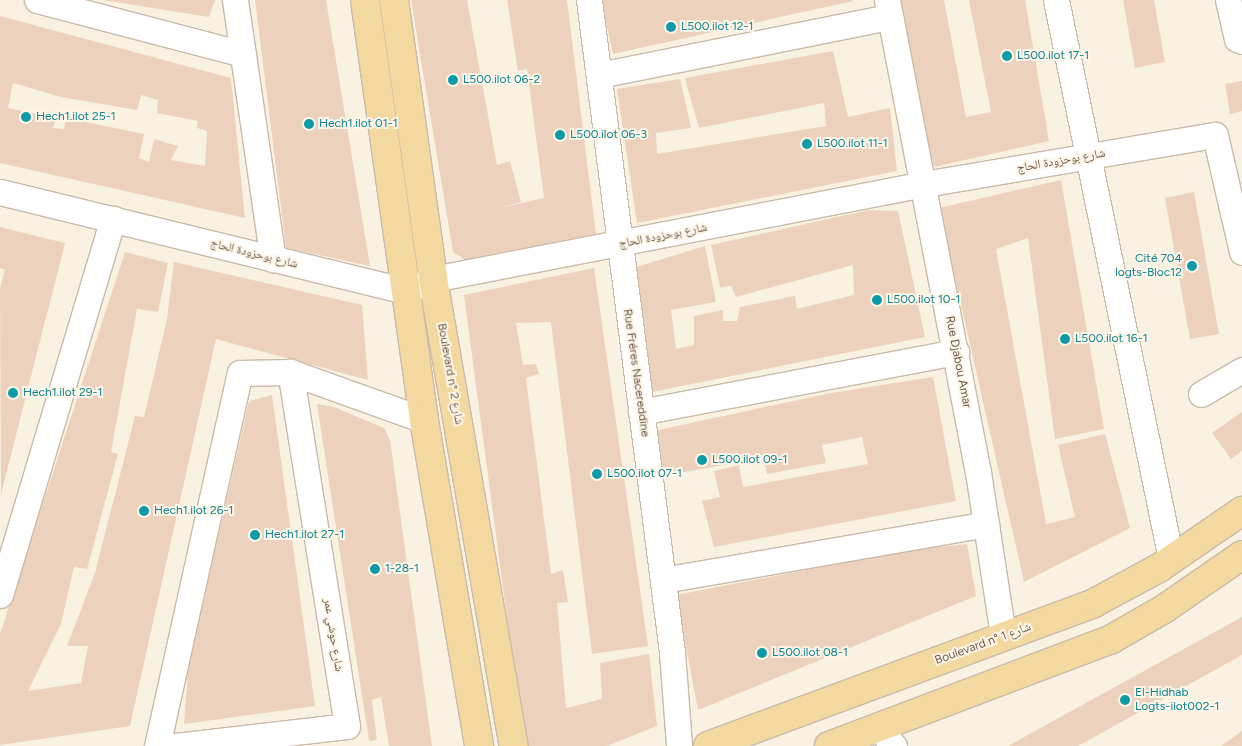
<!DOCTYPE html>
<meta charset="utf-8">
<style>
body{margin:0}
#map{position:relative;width:1242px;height:746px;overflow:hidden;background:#f9f2e2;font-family:Figtree,"Noto Naskh Arabic",sans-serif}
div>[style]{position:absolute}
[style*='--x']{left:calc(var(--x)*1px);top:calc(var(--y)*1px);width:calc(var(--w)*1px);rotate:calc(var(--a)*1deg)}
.building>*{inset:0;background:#ecd2bc}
.roads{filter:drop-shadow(1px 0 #c9baaa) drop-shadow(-1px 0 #c9baaa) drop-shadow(0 1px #c9baaa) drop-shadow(0 -1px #c9baaa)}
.minor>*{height:25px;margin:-12.5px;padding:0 12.5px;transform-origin:12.5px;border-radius:12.5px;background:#fff}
.major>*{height:28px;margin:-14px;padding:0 14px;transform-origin:14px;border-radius:14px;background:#f3d9a0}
.dots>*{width:14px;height:14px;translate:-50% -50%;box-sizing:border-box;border:2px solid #fdf6e8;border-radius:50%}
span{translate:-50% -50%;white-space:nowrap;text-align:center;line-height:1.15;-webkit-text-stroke:4px #fdf6e8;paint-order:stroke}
.culture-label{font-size:12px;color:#0d838f}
.left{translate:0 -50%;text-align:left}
.right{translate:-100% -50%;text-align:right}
.street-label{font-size:12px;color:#6e5a4b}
</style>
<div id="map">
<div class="building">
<i style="clip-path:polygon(103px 0,215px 0,209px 17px)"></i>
<i style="clip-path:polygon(255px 0,326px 0,370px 266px,286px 248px)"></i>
<i style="clip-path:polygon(411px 0,467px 0,497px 165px,510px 161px,521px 202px,499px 208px,544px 198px,527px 69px,518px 71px,507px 0,567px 0,596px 234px,465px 260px,453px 252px)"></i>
<i style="clip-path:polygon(601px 0,853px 0,853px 1px,613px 54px)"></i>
<i style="clip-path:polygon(897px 0,944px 0,966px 117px,991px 112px,969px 0,1025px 0,1049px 141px,934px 167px)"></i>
<i style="clip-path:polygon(1123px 0,1154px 0,1165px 62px,1135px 68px)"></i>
<i style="clip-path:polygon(evenodd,0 16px,231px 78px,245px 218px,0 163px,0 16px,13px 83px,61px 97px,137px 110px,141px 95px,158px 100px,157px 113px,198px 121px,197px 128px,207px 131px,205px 166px,171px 160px,178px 146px,154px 139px,149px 162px,139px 158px,144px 134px,66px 118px,64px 129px,53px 128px,56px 118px,8px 108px,13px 83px)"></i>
<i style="clip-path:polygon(833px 51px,848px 117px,890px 108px,897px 171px,637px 223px,617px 89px,680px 79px,691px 128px,656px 133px,657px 154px,826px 126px,824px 103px,699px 128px,685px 78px)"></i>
<i style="clip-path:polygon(1242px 81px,1242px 111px,1230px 114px,1225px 84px)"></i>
<i style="clip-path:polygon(1061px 180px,1104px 429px,1055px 439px,1028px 238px,996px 249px,1046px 524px,1075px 517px,1058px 445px,1105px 434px,1130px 528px,1024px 582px,939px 208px)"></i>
<i style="clip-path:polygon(1194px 192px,1219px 334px,1190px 339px,1165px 198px)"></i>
<i style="clip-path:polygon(869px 210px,898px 211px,925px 337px,652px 392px,633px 268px,705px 246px,716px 302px,671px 310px,676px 349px,694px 345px,694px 316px,723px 310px,723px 321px,737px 321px,740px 307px,795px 296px,797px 309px,854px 295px,853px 265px,736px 297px,731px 286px,720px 287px,711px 245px)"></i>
<i style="clip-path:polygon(0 227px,65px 243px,1px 494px,0 289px,5px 270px,0 268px)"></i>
<i style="clip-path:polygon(125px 252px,168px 263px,158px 312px,137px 309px,111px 452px,118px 454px,87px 569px,74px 567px,61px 624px,28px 691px,81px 683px,88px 646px,67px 646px,95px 573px,135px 416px,144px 417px,167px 319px,174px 262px,362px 305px,368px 380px,216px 339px,130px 726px,0 745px,0 634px)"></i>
<i style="clip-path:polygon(594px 268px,648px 646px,592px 654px,551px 322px,516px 323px,523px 365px,536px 364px,539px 374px,526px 378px,551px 574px,563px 570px,568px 602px,557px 603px,566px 708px,602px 699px,600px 663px,649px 654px,657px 726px,607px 746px,524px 746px,464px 295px)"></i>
<i style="clip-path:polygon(933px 377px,956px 501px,714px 547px,702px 501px,720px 497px,714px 471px,739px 465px,743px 487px,868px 464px,862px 437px,822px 445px,826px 463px,767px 474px,764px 458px,656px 477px,649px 432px,831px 393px)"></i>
<i style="clip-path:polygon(272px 395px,315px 706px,184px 724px,188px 669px,249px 401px)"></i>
<i style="clip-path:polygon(317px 404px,334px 407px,384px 428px,390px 440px,432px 746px,389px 746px,381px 697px,372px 700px,377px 740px,369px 741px)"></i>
<i style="clip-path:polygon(1242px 412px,1242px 451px,1231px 459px,1212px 433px)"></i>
<i style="clip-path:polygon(967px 544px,976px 596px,698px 710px,676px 595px,910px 550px)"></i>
<i style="clip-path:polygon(1242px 617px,1242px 655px,1078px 746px,1008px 746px)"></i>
<i style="clip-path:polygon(1242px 731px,1242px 746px,1221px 746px)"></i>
</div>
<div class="roads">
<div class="minor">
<i style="--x:37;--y:0;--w:213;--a:14.7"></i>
<i style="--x:235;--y:0;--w:262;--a:81.7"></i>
<i style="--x:589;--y:0;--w:657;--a:82.75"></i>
<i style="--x:672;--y:652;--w:94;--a:85.7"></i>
<i style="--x:887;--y:0;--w:481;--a:79.1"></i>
<i style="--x:978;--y:472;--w:166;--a:81.3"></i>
<i style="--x:1056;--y:0;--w:571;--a:78.38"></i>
<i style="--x:1228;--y:0;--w:40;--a:77"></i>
<i style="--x:1237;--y:39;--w:5;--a:22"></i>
<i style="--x:599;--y:75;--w:297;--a:-11.3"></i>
<i style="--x:0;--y:192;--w:418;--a:13.7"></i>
<i style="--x:406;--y:291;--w:30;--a:-24"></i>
<i style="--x:433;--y:279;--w:500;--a:-10.95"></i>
<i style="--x:924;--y:184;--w:295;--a:-9.6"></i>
<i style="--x:1215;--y:135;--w:120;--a:77"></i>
<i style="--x:1201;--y:394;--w:48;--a:-30.3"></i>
<i style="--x:641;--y:412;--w:321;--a:-10.8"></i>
<i style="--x:663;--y:580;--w:328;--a:-9.8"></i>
<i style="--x:0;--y:595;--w:393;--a:-73.3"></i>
<i style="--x:878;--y:727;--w:25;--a:50"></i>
<i style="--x:157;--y:746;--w:382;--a:-77.5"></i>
<i style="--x:240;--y:373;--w:50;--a:-1.1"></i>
<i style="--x:290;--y:372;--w:142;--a:19.7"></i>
<i style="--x:175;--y:746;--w:173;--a:-6.6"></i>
<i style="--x:347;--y:726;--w:359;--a:-99.1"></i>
</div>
<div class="major">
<i style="--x:365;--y:0;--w:424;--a:82"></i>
<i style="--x:424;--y:420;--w:331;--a:80.4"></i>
<i style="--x:394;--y:0;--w:282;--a:82"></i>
<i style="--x:433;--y:279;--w:474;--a:80.2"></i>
<i style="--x:708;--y:746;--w:412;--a:-20.3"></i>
<i style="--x:1094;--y:603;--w:74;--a:-28.3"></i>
<i style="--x:1159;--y:568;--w:101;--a:-34.5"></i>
<i style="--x:829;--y:746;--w:300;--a:-20.7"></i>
<i style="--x:1110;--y:640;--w:62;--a:-29.9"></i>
<i style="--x:1164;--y:609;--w:95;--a:-34.7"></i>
</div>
</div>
<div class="dots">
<i style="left:671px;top:27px;background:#0f9aa8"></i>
<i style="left:1007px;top:56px;background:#0f9aa8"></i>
<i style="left:453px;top:80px;background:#0f9aa8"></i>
<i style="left:26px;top:117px;background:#0f9aa8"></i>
<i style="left:309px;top:124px;background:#0f9aa8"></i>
<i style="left:560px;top:135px;background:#0f9aa8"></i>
<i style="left:807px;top:144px;background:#0f9aa8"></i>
<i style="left:1192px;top:266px;background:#0f9aa8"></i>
<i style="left:877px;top:300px;background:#0f9aa8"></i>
<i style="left:1065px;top:339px;background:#0f9aa8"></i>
<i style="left:13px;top:393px;background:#0f9aa8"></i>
<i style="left:702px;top:460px;background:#0f9aa8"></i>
<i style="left:597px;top:474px;background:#0f9aa8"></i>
<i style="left:144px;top:511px;background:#0f9aa8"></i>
<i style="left:255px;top:535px;background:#0f9aa8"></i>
<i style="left:375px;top:569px;background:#0f9aa8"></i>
<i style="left:762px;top:653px;background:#0f9aa8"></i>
<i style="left:1125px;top:700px;background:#0f9aa8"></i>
</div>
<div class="culture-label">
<span class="left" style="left:681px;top:27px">L500.ilot 12-1</span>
<span class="left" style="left:1017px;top:56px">L500.ilot 17-1</span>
<span class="left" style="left:463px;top:80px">L500.ilot 06-2</span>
<span class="left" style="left:36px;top:117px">Hech1.ilot 25-1</span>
<span class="left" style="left:319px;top:124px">Hech1.ilot 01-1</span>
<span class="left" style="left:570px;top:135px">L500.ilot 06-3</span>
<span class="left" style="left:817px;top:144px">L500.ilot 11-1</span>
<span class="right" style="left:1182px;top:266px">Cité 704<br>logts-Bloc12</span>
<span class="left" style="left:887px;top:300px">L500.ilot 10-1</span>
<span class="left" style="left:1075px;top:339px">L500.ilot 16-1</span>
<span class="left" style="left:23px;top:393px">Hech1.ilot 29-1</span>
<span class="left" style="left:712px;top:460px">L500.ilot 09-1</span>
<span class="left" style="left:607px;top:474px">L500.ilot 07-1</span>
<span class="left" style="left:154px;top:511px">Hech1.ilot 26-1</span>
<span class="left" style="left:265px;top:535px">Hech1.ilot 27-1</span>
<span class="left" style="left:385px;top:569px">1-28-1</span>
<span class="left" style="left:772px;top:653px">L500.ilot 08-1</span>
<span class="left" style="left:1135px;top:700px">El-Hidhab<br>Logts-ilot002-1</span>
</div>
<div class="street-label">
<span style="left:1061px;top:161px;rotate:-10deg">شارع بوحزودة الحاج</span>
<span style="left:663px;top:236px;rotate:-11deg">شارع بوحزودة الحاج</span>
<span style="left:254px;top:254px;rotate:14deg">شارع بوحزودة الحاج</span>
<span style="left:958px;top:362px;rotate:79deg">Rue Djabou Amar</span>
<span style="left:636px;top:373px;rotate:82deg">Rue Fréres Nacereddine</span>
<span style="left:450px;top:374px;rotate:80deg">Boulevard n° شارع 2</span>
<span style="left:333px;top:635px;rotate:81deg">شارع حوشي عمر</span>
<span style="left:983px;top:644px;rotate:-20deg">Boulevard n° شارع 1</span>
</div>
</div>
